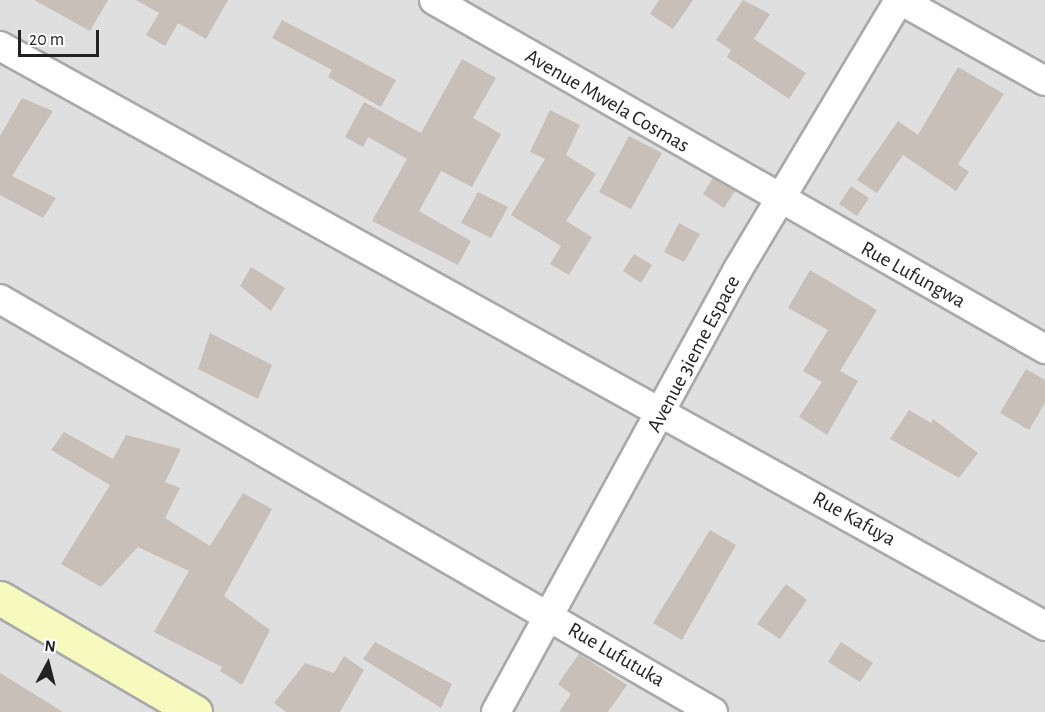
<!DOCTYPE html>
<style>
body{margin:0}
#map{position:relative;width:1045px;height:712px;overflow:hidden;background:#f2efe9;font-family:"Alegreya Sans",sans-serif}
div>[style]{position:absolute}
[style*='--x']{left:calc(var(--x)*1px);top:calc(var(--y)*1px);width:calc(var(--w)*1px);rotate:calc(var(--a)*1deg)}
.residential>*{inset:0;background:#e0dfdf}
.building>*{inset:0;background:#c7bfb8}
.roads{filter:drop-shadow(2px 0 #a9a9a9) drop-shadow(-2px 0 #a9a9a9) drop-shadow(0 2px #a9a9a9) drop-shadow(0 -2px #a9a9a9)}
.street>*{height:28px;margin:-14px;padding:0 14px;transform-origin:14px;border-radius:14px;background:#fff}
.secondary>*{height:33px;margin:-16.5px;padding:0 16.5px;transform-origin:16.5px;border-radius:16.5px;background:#f7fabf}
span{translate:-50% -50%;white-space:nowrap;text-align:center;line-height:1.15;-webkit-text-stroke:4.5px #fff;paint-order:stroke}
.street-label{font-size:21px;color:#222}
.north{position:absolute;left:18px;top:634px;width:60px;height:60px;-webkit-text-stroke:4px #fff;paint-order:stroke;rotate:7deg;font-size:16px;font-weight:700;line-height:24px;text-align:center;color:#222}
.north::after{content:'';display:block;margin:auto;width:21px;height:27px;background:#222;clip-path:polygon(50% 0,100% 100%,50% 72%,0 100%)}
.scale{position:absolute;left:18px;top:30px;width:81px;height:27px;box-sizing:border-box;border:3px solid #222;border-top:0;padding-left:8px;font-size:18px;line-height:21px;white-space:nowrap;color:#222;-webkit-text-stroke:4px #fff;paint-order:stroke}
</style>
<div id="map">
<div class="residential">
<i style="clip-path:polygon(0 0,1045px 0,1045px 712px,0 712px)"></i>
</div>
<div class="building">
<i style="clip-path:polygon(34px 0,108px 0,90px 31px)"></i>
<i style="clip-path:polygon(136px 0,228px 0,206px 39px,178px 23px,165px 46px,146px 35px,159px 13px)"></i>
<i style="clip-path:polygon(659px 0,693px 0,673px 29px,650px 14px)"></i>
<i style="clip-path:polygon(743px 0,770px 14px,754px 39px,806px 73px,789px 99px,727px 57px,731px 50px,716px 40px)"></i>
<i style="clip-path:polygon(282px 20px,396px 80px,381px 107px,328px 77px,332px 70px,272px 38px)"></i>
<i style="clip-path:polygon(462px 59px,496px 78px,473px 118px,501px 134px,472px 187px,441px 171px,419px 211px,471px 241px,458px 265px,372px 221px,407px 159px,368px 137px,363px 147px,345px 137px,364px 102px,421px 133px)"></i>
<i style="clip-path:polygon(958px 67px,1004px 94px,958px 164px,969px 172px,956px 191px,903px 155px,877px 193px,857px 180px,898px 121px,918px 135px)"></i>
<i style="clip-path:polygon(22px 98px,53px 111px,12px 176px,56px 198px,43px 218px,0 195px,0 136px)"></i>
<i style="clip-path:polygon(550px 110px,580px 125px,566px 155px,596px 174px,566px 221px,592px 237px,569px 275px,550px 264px,561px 246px,511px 215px,545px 159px,530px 152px)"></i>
<i style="clip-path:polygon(629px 136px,662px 153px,631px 209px,599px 192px)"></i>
<i style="clip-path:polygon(713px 178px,735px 191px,724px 208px,703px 194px)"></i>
<i style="clip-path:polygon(851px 186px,869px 198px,857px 216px,839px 204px)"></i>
<i style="clip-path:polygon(478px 192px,508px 207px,491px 238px,461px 223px)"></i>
<i style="clip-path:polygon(679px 223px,700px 234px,684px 262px,664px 252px)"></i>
<i style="clip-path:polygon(634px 254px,652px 265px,641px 283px,623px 271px)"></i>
<i style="clip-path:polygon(251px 267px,285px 288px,271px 311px,240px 286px)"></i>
<i style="clip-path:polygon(810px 270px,877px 310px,840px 371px,858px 381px,827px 435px,799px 417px,822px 382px,803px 371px,828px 330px,788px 308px)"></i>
<i style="clip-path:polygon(210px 333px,272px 365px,258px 399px,198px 369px)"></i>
<i style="clip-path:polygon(1026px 369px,1045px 380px,1045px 403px,1029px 430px,1000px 413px)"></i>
<i style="clip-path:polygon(909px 410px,931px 423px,933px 419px,978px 453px,959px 478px,890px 439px)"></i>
<i style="clip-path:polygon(64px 432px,113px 459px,126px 435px,181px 449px,165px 482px,180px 488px,165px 518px,210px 546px,243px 493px,272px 509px,224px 596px,270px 630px,242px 685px,220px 671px,222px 667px,154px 632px,189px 571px,138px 547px,101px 587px,61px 564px,110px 485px,51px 450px)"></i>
<i style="clip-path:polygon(710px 530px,736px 545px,682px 640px,653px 623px)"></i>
<i style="clip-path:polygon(786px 584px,807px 600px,780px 639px,757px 624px)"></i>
<i style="clip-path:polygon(375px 642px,452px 684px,441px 708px,363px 659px)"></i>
<i style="clip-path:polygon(841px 642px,873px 663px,860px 682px,828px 662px)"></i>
<i style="clip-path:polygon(579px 654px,627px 685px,608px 712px,559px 712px,571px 694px,558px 684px)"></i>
<i style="clip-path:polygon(344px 656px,364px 670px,340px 712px,286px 712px,274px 703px,305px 663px,334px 673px)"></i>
<i style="clip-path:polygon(0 673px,63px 712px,0 712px)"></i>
</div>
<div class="roads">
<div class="street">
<i style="--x:434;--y:0;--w:704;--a:29.73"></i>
<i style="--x:900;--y:0;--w:166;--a:29.2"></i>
<i style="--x:0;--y:46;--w:1195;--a:29.03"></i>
<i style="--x:0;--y:299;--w:824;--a:30.08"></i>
<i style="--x:496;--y:712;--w:503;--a:-61.34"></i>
<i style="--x:737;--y:271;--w:316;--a:-59.1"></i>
</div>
<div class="secondary">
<i style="--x:0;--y:598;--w:226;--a:30.3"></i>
</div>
</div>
<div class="street-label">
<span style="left:607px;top:101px;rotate:30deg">Avenue Mwela Cosmas</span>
<span style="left:913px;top:275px;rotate:29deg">Rue Lufungwa</span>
<span style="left:694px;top:354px;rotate:-62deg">Avenue 3ieme Espace</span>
<span style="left:854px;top:519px;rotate:29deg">Rue Kafuya</span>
<span style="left:616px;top:655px;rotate:30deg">Rue Lufutuka</span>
</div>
<div class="north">N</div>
<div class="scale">20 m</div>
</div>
